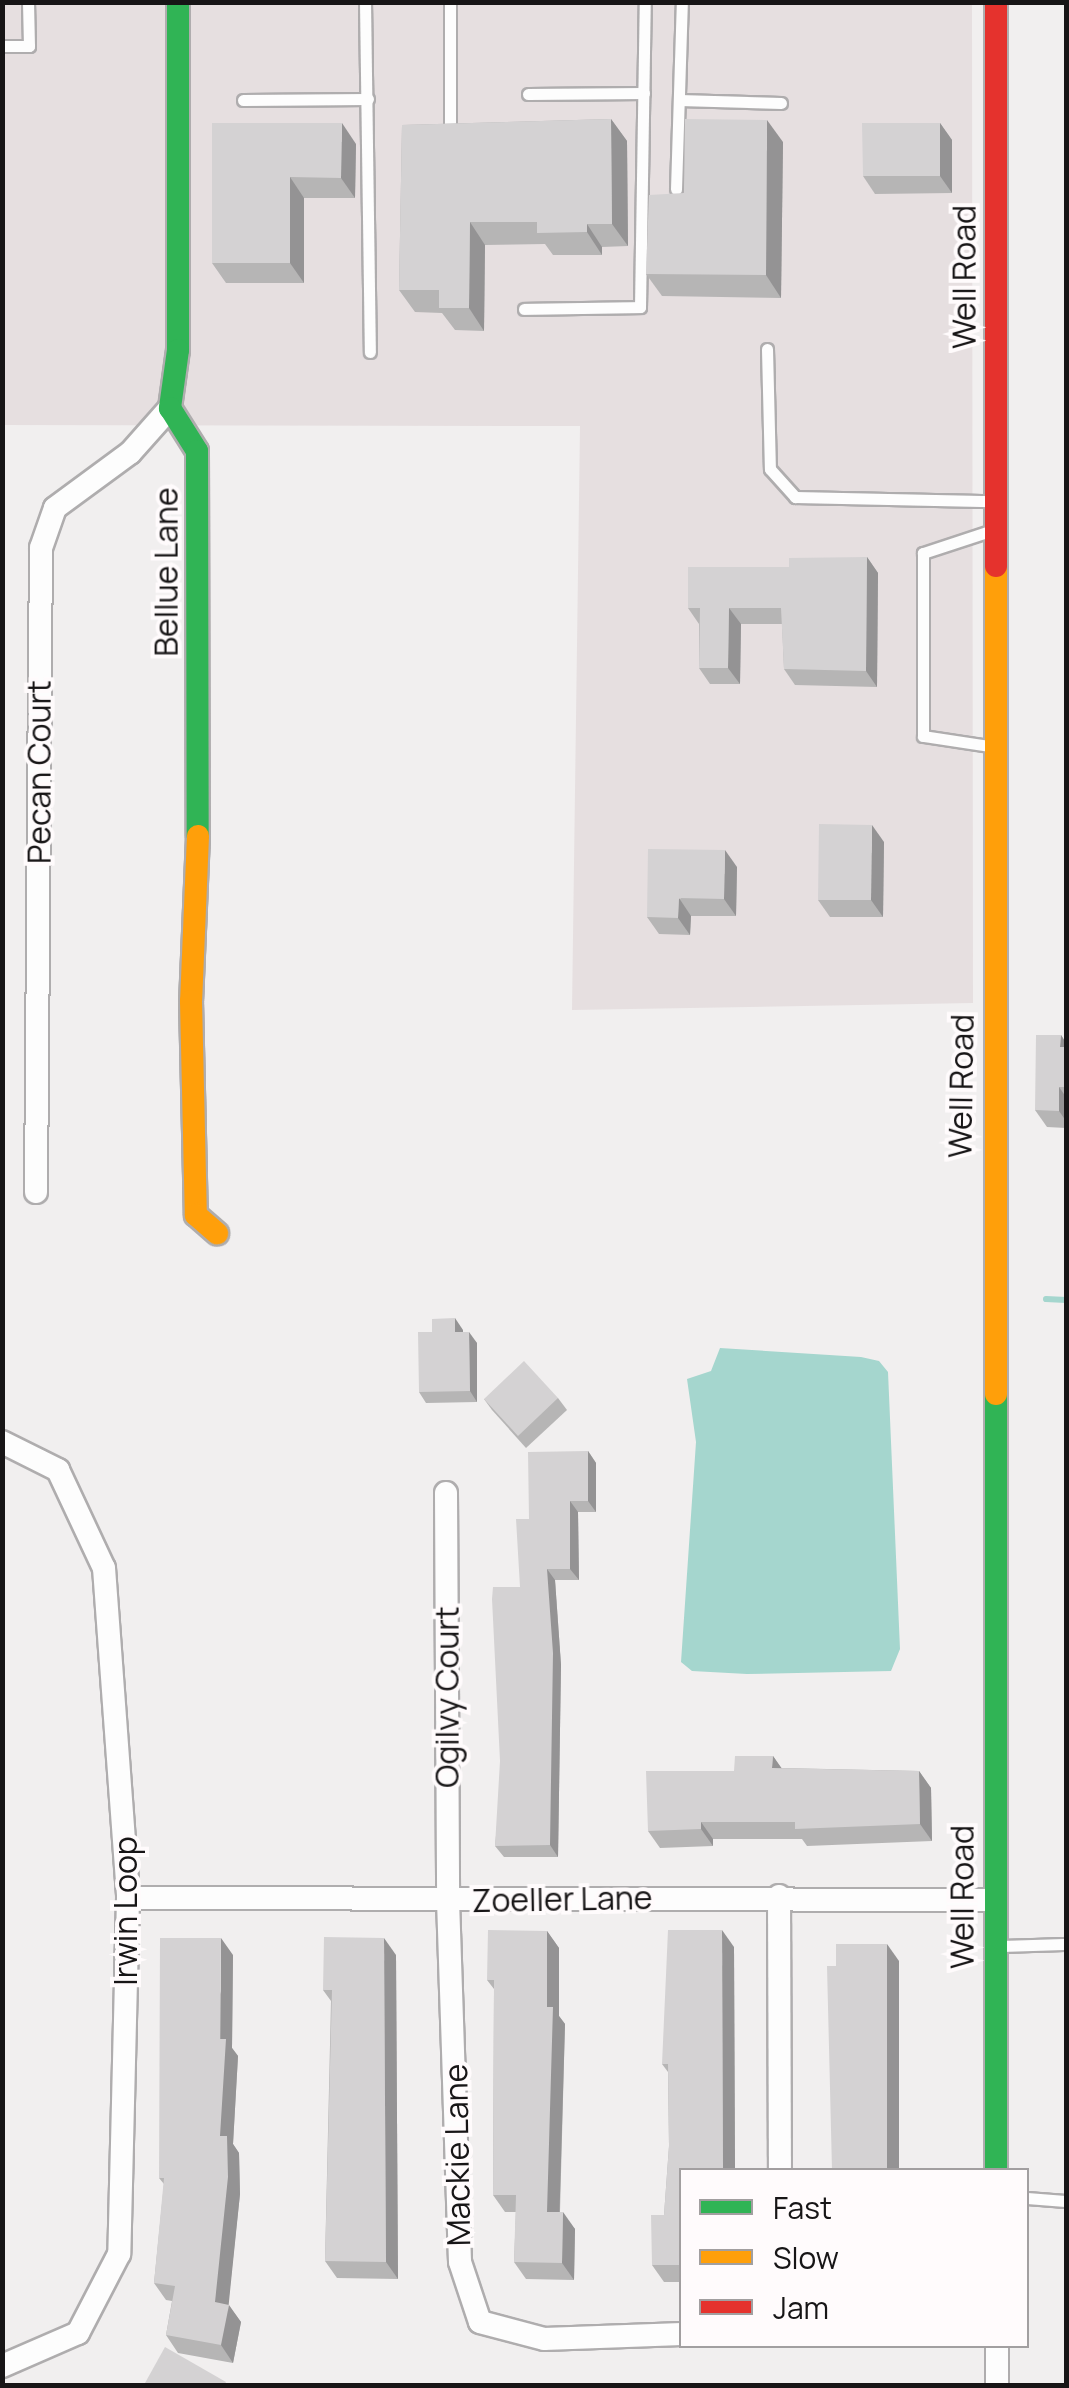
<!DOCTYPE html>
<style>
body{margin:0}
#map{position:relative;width:1069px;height:2388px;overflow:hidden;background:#f1efef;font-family:Manrope,sans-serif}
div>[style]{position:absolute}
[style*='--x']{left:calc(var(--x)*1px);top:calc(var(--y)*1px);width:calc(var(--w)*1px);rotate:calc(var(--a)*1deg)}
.built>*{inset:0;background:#e6dfe0}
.water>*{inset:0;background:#a5d6ce}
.stream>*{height:6px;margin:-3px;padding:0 3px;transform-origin:3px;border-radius:3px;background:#a5d6ce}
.roads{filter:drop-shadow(2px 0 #afadae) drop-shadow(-2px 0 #afadae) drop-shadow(0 2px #afadae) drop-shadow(0 -2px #afadae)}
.lane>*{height:11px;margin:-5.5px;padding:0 5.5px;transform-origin:5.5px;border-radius:5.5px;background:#fdfdfd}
.street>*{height:22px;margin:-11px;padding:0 11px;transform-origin:11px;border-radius:11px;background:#fdfdfd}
.fast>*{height:22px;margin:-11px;padding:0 11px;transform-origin:11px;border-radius:11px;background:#30b455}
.slow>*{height:22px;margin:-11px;padding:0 11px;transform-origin:11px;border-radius:11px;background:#ff9f0a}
.jam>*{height:22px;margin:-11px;padding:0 11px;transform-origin:11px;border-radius:11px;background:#e5322d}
.wall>*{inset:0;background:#b6b5b5}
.shaded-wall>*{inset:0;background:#949394}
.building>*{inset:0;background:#d4d2d3}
span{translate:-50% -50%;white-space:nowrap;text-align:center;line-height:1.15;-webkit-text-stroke:8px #fffbfc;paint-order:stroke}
.street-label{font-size:32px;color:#171516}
.frame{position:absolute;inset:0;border:5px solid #171516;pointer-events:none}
.legend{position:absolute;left:679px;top:2168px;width:350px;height:180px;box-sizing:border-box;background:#fffbfc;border:2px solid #a29fa0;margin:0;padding:12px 18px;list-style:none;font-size:30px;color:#171516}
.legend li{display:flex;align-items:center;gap:20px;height:50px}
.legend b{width:50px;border:2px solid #a29fa0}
</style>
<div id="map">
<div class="built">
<i style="clip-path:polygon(3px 3px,972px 3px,973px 1003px,572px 1010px,580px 426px,3px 425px)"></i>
</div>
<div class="water">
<i style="clip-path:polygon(720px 1348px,861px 1357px,879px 1361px,888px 1372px,900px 1649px,891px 1671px,747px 1674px,692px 1671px,681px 1662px,696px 1442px,687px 1379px,711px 1371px)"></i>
</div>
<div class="stream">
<i style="--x:1046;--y:1299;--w:20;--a:3"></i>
</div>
<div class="roads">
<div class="lane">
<i style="--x:365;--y:2;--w:350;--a:89.2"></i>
<i style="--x:2;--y:46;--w:27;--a:0"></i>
<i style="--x:29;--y:46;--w:44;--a:-91.3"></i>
<i style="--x:528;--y:94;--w:116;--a:-0.5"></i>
<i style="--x:243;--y:100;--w:125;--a:-0.5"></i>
<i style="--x:679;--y:100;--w:102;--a:1.7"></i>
<i style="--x:450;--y:130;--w:128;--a:-90"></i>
<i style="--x:676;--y:189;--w:187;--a:-88.2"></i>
<i style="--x:524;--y:309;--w:116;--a:-1"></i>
<i style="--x:640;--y:307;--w:305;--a:-89.1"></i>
<i style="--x:767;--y:349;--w:120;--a:88.6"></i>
<i style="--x:770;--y:469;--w:38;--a:48"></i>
<i style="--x:795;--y:497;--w:198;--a:1.2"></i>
<i style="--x:993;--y:530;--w:74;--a:161.8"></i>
<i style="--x:923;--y:553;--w:183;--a:90"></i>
<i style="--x:923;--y:736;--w:74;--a:8.6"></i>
<i style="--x:999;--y:1946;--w:67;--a:-1.7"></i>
<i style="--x:1026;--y:2198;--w:40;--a:4.3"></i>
</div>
<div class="street">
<i style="--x:36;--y:1192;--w:644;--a:-89.56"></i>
<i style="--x:41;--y:548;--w:42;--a:-70.7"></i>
<i style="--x:55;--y:508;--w:93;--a:-36.3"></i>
<i style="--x:130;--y:453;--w:60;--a:-48.4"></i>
<i style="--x:2;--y:1442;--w:63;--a:26.6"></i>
<i style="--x:58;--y:1470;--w:108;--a:64.9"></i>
<i style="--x:104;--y:1568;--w:331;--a:85.8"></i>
<i style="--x:128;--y:1898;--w:356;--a:91.4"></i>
<i style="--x:119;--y:2254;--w:89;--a:117.4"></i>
<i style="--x:78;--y:2333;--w:83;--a:156.5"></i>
<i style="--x:446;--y:1493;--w:407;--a:89.7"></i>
<i style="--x:448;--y:1900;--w:362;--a:88.1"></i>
<i style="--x:460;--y:2262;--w:63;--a:71.6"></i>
<i style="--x:480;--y:2322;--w:66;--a:14.9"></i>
<i style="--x:544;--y:2339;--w:138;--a:-2.1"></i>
<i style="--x:779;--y:1896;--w:274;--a:89.8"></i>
<i style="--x:128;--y:1898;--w:867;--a:0.13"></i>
<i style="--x:997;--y:2346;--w:40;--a:90"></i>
</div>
<div class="fast">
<i style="--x:178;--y:2;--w:348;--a:90"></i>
<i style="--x:178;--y:350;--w:59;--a:97.9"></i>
<i style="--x:170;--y:408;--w:51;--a:57.9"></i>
<i style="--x:197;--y:451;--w:385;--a:89.9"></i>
<i style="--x:996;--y:1394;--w:776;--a:90"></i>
</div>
<div class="slow">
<i style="--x:996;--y:566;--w:828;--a:90"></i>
<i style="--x:198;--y:836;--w:165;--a:92.4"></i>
<i style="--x:191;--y:1001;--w:214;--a:88.7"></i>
<i style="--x:196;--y:1215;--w:28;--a:41"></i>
</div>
<div class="jam">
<i style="--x:996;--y:2;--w:564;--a:90"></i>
</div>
</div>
<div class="wall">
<i style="clip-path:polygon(611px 119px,627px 141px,628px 246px,602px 247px,602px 255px,553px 255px,545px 244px,485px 245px,484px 331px,455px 330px,442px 313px,415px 312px,399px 290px,402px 125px)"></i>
<i style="clip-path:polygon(212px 123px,356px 144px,355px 198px,304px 198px,304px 283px,226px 283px,212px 263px)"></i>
<i style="clip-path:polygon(940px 123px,952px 140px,952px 193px,875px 194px,863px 176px)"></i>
<i style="clip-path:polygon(783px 142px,781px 298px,662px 296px,646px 274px,684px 193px)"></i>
<i style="clip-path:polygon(867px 557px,878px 573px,877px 687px,795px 685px,784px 669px,782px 624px,741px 624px,740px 684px,710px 684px,699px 668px,699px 624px,688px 608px,789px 567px)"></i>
<i style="clip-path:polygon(884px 842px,883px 917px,830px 917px,818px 900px)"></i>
<i style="clip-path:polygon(737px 867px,736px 916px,691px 916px,690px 935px,659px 934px,647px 917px)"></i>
<i style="clip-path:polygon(1061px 1035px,1066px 1043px,1066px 1128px,1047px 1127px,1035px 1110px)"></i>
<i style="clip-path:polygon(463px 1330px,463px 1332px,477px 1343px,477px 1402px,426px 1403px,419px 1392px)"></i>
<i style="clip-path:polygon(558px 1398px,567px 1410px,526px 1448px,492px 1410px,484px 1399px)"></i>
<i style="clip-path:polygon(588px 1451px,596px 1463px,596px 1512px,578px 1512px,579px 1580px,555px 1580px,561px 1665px,558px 1857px,504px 1857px,495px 1846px,520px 1587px)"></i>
<i style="clip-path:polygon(773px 1756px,781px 1768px,919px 1771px,931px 1788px,932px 1841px,807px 1846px,802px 1839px,713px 1839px,713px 1846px,660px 1848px,648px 1831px,734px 1771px)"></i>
<i style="clip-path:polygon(547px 1931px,559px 1948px,559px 2016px,565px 2024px,560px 2212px,575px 2229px,574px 2280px,526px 2279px,514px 2262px,516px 2212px,505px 2212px,493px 2195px,494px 1989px,487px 1980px)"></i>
<i style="clip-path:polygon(734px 1947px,735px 2170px,682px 2170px,682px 2282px,664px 2282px,652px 2265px,664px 2215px,669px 2146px,668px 2072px,662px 2064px)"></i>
<i style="clip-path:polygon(233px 1955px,232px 2048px,238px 2056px,233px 2144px,239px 2153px,240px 2194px,228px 2305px,241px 2322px,233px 2363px,178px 2353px,166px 2335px,172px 2301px,166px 2300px,154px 2283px,164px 2184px,159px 2178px)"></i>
<i style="clip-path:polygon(396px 1955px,398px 2279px,337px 2278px,325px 2261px,331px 2001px,323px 1990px)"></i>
</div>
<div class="shaded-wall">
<i style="clip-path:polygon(611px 119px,627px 141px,628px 246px,612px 224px)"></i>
<i style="clip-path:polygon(767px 120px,783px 142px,781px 298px,766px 275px)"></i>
<i style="clip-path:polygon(342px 123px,356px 144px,355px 198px,341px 178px)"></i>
<i style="clip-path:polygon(940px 123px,952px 140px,952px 193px,940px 176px)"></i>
<i style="clip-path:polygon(290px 177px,304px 198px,304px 283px,290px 263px)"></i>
<i style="clip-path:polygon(470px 222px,485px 245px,484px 331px,469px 308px)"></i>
<i style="clip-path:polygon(587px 224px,602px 247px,602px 255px,587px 232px)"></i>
<i style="clip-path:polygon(867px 557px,878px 573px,877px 687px,866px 671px)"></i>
<i style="clip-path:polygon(729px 608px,741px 624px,740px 684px,728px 668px)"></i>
<i style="clip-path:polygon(872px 825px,884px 842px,883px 917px,871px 900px)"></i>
<i style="clip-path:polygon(725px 850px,737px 867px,736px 916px,724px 899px)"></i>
<i style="clip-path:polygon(679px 898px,691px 916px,690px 935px,678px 918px)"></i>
<i style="clip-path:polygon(1061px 1035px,1066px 1043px,1066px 1056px,1060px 1047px)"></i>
<i style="clip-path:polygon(1059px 1087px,1066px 1097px,1066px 1121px,1059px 1111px)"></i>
<i style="clip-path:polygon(455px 1318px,463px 1330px,463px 1343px,455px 1332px)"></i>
<i style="clip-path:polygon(469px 1332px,477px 1343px,477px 1402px,470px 1391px)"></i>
<i style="clip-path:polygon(588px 1451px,596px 1463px,596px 1512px,588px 1501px)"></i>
<i style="clip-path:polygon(570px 1501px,578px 1512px,579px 1580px,570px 1569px)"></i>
<i style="clip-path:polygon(547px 1569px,555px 1580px,561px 1665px,558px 1857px,550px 1845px)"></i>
<i style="clip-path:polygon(773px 1756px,785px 1773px,772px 1768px)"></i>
<i style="clip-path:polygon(919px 1771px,931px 1788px,932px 1841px,920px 1824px)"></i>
<i style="clip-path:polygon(701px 1822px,713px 1839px,713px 1846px,701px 1829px)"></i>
<i style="clip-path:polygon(722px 1930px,734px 1947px,735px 2170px,723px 2170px)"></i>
<i style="clip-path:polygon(547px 1931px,559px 1948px,559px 2016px,565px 2024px,559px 2229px,547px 2212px)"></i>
<i style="clip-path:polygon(221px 1938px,233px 1955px,232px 2048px,238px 2056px,233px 2144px,239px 2153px,240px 2194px,228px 2311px,229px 2305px,241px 2322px,233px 2363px,221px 2345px,215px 2302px,220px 2136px)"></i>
<i style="clip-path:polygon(384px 1938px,396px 1955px,398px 2279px,386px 2262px)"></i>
<i style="clip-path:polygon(887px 1944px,899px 1961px,899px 2170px,887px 2170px)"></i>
<i style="clip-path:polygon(563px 2212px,575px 2229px,574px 2280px,562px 2263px)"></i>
</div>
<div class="building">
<i style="clip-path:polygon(611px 119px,612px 224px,587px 224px,587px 232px,537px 233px,537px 222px,470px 222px,469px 308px,439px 308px,439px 290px,399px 290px,402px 125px)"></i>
<i style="clip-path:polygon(685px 119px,767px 120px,766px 275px,646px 274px,649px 195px,684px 193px)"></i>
<i style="clip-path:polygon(212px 123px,342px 123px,341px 178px,290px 177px,290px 263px,212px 263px)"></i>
<i style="clip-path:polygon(862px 123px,940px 123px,940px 176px,863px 176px)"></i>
<i style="clip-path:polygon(867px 557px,866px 671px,784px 669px,781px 608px,729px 608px,728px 668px,699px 668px,700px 608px,688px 608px,688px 567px,789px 567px,789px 558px)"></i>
<i style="clip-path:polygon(819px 824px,872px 825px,871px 900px,818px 900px)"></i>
<i style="clip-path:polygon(648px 849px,725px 850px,724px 899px,679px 898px,678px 918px,647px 917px)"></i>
<i style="clip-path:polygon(1036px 1035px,1061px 1035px,1060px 1047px,1066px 1047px,1066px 1087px,1059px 1087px,1059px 1111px,1035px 1110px)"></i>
<i style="clip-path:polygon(455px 1318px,455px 1332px,469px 1332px,470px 1391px,419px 1392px,418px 1332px,432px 1332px,432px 1319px)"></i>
<i style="clip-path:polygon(524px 1361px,558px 1398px,518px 1436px,484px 1399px)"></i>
<i style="clip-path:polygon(588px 1451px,588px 1501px,570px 1501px,570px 1569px,547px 1569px,553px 1653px,550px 1845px,495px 1846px,500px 1761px,492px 1599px,493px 1587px,520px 1587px,516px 1519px,529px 1519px,528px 1452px)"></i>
<i style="clip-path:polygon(735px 1756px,773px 1756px,772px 1768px,919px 1771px,920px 1824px,795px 1829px,795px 1822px,701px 1822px,701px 1829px,648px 1831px,646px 1771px,734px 1771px)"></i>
<i style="clip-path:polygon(488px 1930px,547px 1931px,547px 2007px,553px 2007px,547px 2212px,563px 2212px,562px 2263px,514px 2262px,516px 2195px,493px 2195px,494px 1980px,487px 1980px)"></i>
<i style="clip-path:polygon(668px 1930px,722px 1930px,723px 2170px,682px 2170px,682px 2265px,652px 2265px,651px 2215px,664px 2215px,669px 2146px,668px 2064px,662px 2064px)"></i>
<i style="clip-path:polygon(324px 1937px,384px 1938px,386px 2262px,325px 2261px,332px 1990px,323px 1990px)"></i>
<i style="clip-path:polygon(160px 1938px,221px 1938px,220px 2039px,226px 2039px,220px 2136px,227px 2136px,228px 2177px,215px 2302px,229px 2305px,221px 2345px,166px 2335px,175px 2286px,154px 2283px,164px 2178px,159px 2178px)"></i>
<i style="clip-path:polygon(836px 1944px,887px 1944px,887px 2170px,832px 2170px,827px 1966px,836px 1966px)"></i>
<i style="clip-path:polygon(165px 2347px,226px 2382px,224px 2386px,150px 2386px,145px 2383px)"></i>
</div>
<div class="street-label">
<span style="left:964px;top:277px;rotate:-90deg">Well Road</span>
<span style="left:166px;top:572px;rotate:-90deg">Bellue Lane</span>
<span style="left:39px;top:772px;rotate:-90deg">Pecan Court</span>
<span style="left:961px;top:1086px;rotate:-89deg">Well Road</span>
<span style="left:447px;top:1697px;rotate:-90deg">Ogilvy Court</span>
<span style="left:962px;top:1897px;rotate:-90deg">Well Road</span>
<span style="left:562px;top:1899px;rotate:-1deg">Zoeller Lane</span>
<span style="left:125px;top:1911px;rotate:-90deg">Irwin Loop</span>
<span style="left:457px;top:2155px;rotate:-91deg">Mackie Lane</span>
</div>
<div class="frame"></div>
<ul class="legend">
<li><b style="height:12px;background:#30b455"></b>Fast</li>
<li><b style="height:12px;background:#ff9f0a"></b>Slow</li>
<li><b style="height:12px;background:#e5322d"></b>Jam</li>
</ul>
</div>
